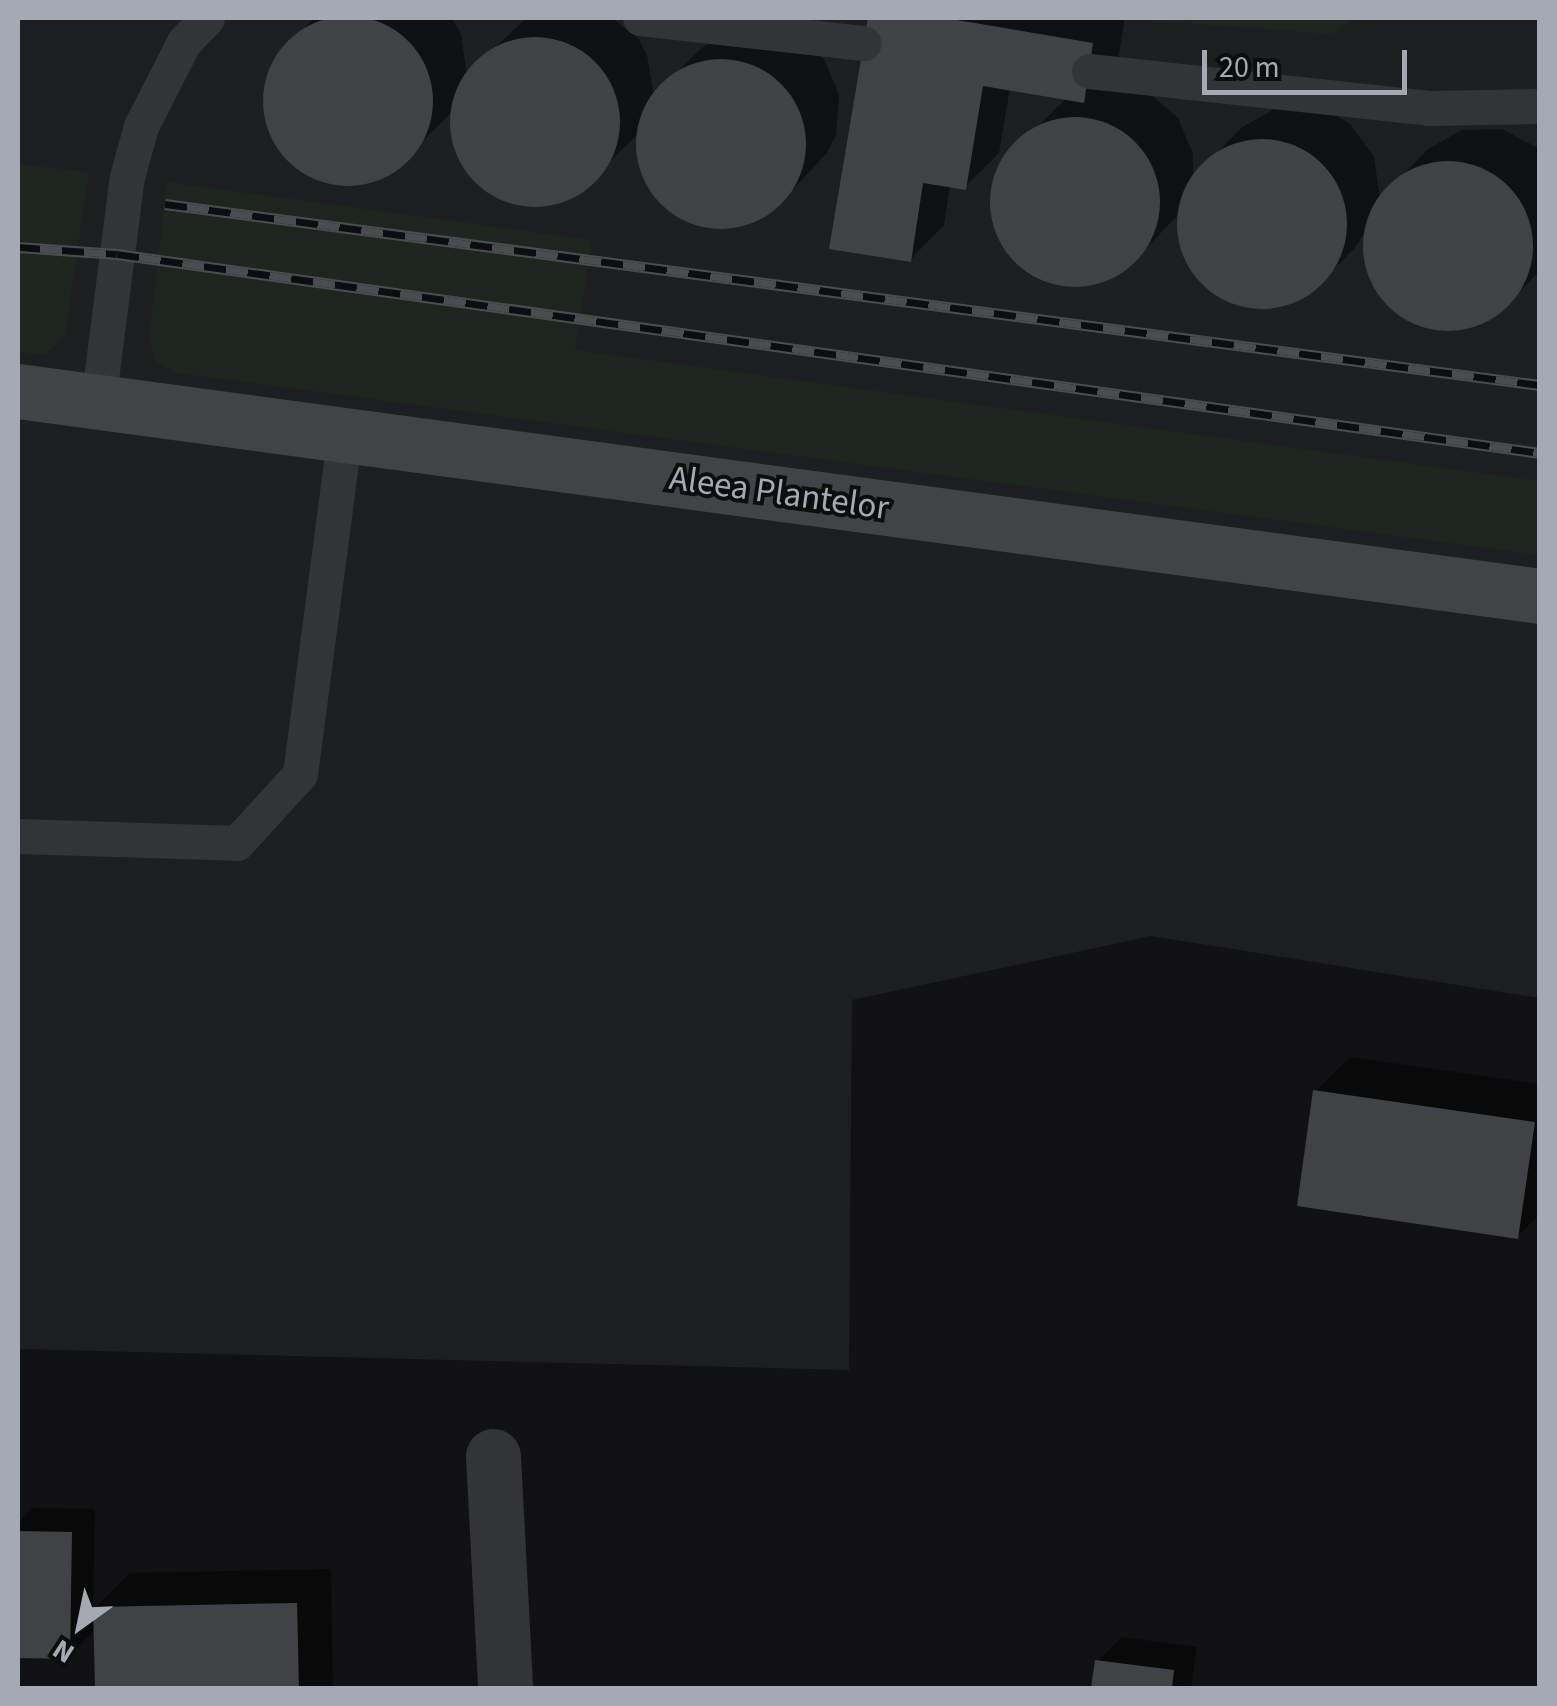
<!DOCTYPE html>
<style>
body{margin:0}
#map{position:relative;width:1557px;height:1706px;overflow:hidden;background:#111113;font-family:"Source Sans 3",sans-serif}
div>[style]{position:absolute}
[style*='--x']{left:calc(var(--x)*1px);top:calc(var(--y)*1px);width:calc(var(--w)*1px);rotate:calc(var(--a)*1deg)}
.built>*{inset:0;background:#1d1e20}
.green>*{inset:0;background:#1e251e}
.shadow>*{inset:0;background:#0007}
.building>*{inset:0;background:#404246}
.round{border-radius:50%}
.service>*{height:35px;margin:-17.5px;padding:0 17.5px;transform-origin:17.5px;border-radius:17.5px;background:#333437}
.minor>*{height:55px;margin:-27.5px;padding:0 27.5px;transform-origin:27.5px;border-radius:27.5px;background:#333437}
.secondary>*{height:55px;margin:-27.5px;padding:0 27.5px;transform-origin:27.5px;border-radius:27.5px;background:#414347}
.rail>*{height:11px;margin-top:-5.5px;transform-origin:0;background:repeating-linear-gradient(90deg,#0c0d0e 0 22px,#4a4c50 0 44px);box-sizing:border-box;border-block:2px solid #4a4c50}
span{translate:-50% -50%;white-space:nowrap;text-align:center;line-height:1.15;-webkit-text-stroke:8px #0c0d0e;paint-order:stroke}
.street-label{font-size:35px;color:#a4a9b3}
.frame{position:absolute;inset:0;border:20px solid #a4a9b3;pointer-events:none}
.north{position:absolute;left:30px;top:1576px;width:100px;height:100px;-webkit-text-stroke:8px #0c0d0e;paint-order:stroke;rotate:213deg;font-size:28px;font-weight:700;line-height:40px;text-align:center;color:#a4a9b3}
.north::after{content:'';display:block;margin:auto;width:35px;height:45px;background:#a4a9b3;clip-path:polygon(50% 0,100% 100%,50% 72%,0 100%)}
.scale{position:absolute;left:1202px;top:50px;width:205px;height:45px;box-sizing:border-box;border:5px solid #a4a9b3;border-top:0;padding-left:12px;font-size:30px;line-height:35px;white-space:nowrap;color:#a4a9b3;-webkit-text-stroke:8px #0c0d0e;paint-order:stroke}
</style>
<div id="map">
<div class="built">
<i style="clip-path:polygon(18px 18px,1539px 18px,1539px 998px,1151px 936px,852px 1000px,849px 1370px,18px 1349px)"></i>
</div>
<div class="green">
<i style="clip-path:polygon(1113px 18px,1353px 18px,1331px 34px)"></i>
<i style="clip-path:polygon(18px 164px,89px 172px,65px 336px,45px 355px,18px 352px)"></i>
<i style="clip-path:polygon(167px 182px,592px 240px,575px 350px,1539px 481px,1539px 555px,177px 373px,156px 362px,149px 337px)"></i>
</div>
<div class="shadow">
<i style="clip-path:polygon(314px 18px,452px 18px,461px 34px,467px 75px,526px 18px,612px 18px,638px 38px,647px 55px,654px 97px,701px 48px,735px 29px,793px 34px,824px 59px,839px 95px,836px 135px,827px 153px,779px 204px,744px 224px,704px 225px,685px 218px,655px 193px,640px 156px,642px 130px,575px 195px,557px 202px,518px 203px,482px 186px,458px 154px,452px 135px,455px 109px,389px 174px,370px 181px,331px 181px,295px 164px,281px 150px,266px 112px,270px 74px,278px 56px)"></i>
<i style="clip-path:polygon(870px 18px,1125px 18px,1117px 66px,1178px 118px,1193px 154px,1193px 178px,1241px 128px,1276px 108px,1334px 114px,1350px 124px,1374px 157px,1380px 199px,1428px 149px,1462px 130px,1502px 129px,1540px 149px,1540px 271px,1505px 306px,1471px 325px,1431px 327px,1395px 309px,1372px 277px,1367px 258px,1370px 225px,1354px 249px,1319px 284px,1284px 304px,1245px 305px,1209px 287px,1185px 255px,1179px 214px,1132px 263px,1097px 281px,1058px 284px,1039px 276px,1009px 251px,993px 214px,997px 174px,1005px 158px,1067px 98px,1010px 88px,999px 153px,965px 187px,950px 185px,944px 225px,910px 260px,832px 247px)"></i>
<i style="clip-path:polygon(1350px 1057px,1540px 1084px,1540px 1214px,1517px 1237px,1316px 1091px)"></i>
<i style="clip-path:polygon(32px 1508px,95px 1509px,93px 1610px,130px 1573px,331px 1569px,333px 1688px,98px 1688px,96px 1629px,69px 1656px,18px 1655px,18px 1523px)"></i>
<i style="clip-path:polygon(1122px 1637px,1197px 1647px,1191px 1688px,1094px 1688px,1098px 1661px)"></i>
</div>
<div class="building">
<i class="round" style="left:263px;top:16px;width:170px;height:170px"></i>
<i style="clip-path:polygon(868px 18px,945px 18px,1093px 43px,1084px 103px,983px 86px,966px 190px,923px 183px,911px 262px,829px 249px)"></i>
<i class="round" style="left:450px;top:37px;width:170px;height:170px"></i>
<i class="round" style="left:636px;top:59px;width:170px;height:170px"></i>
<i class="round" style="left:990px;top:117px;width:170px;height:170px"></i>
<i class="round" style="left:1177px;top:139px;width:170px;height:170px"></i>
<i class="round" style="left:1363px;top:161px;width:170px;height:170px"></i>
<i style="clip-path:polygon(1313px 1090px,1535px 1122px,1518px 1239px,1297px 1206px)"></i>
<i style="clip-path:polygon(18px 1531px,72px 1532px,70px 1659px,18px 1658px)"></i>
<i style="clip-path:polygon(297px 1603px,299px 1688px,95px 1688px,93px 1607px)"></i>
<i style="clip-path:polygon(1095px 1660px,1174px 1670px,1172px 1688px,1091px 1688px)"></i>
</div>
<div class="service">
<i style="--x:640;--y:18;--w:225;--a:6.4"></i>
<i style="--x:1089;--y:71;--w:342;--a:6.2"></i>
<i style="--x:1429;--y:108;--w:111;--a:-1"></i>
<i style="--x:98;--y:402;--w:227;--a:-82.7"></i>
<i style="--x:127;--y:177;--w:53;--a:-74.6"></i>
<i style="--x:141;--y:126;--w:94;--a:-62.9"></i>
<i style="--x:184;--y:42;--w:33;--a:-46"></i>
<i style="--x:18;--y:836;--w:219;--a:1.8"></i>
<i style="--x:237;--y:843;--w:93;--a:-47.6"></i>
<i style="--x:300;--y:774;--w:343;--a:-82.5"></i>
</div>
<div class="minor">
<i style="--x:493;--y:1456;--w:232;--a:87"></i>
</div>
<div class="secondary">
<i style="--x:18;--y:391;--w:1536;--a:7.67"></i>
</div>
<div class="rail">
<i style="--x:165;--y:204;--w:1387;--a:7.5"></i>
<i style="--x:18;--y:247;--w:99;--a:4"></i>
<i style="--x:117;--y:254;--w:1437;--a:7.96"></i>
</div>
<div class="street-label">
<span style="left:779px;top:493px;rotate:8deg">Aleea Plantelor</span>
</div>
<div class="frame"></div>
<div class="north">N</div>
<div class="scale">20 m</div>
</div>
